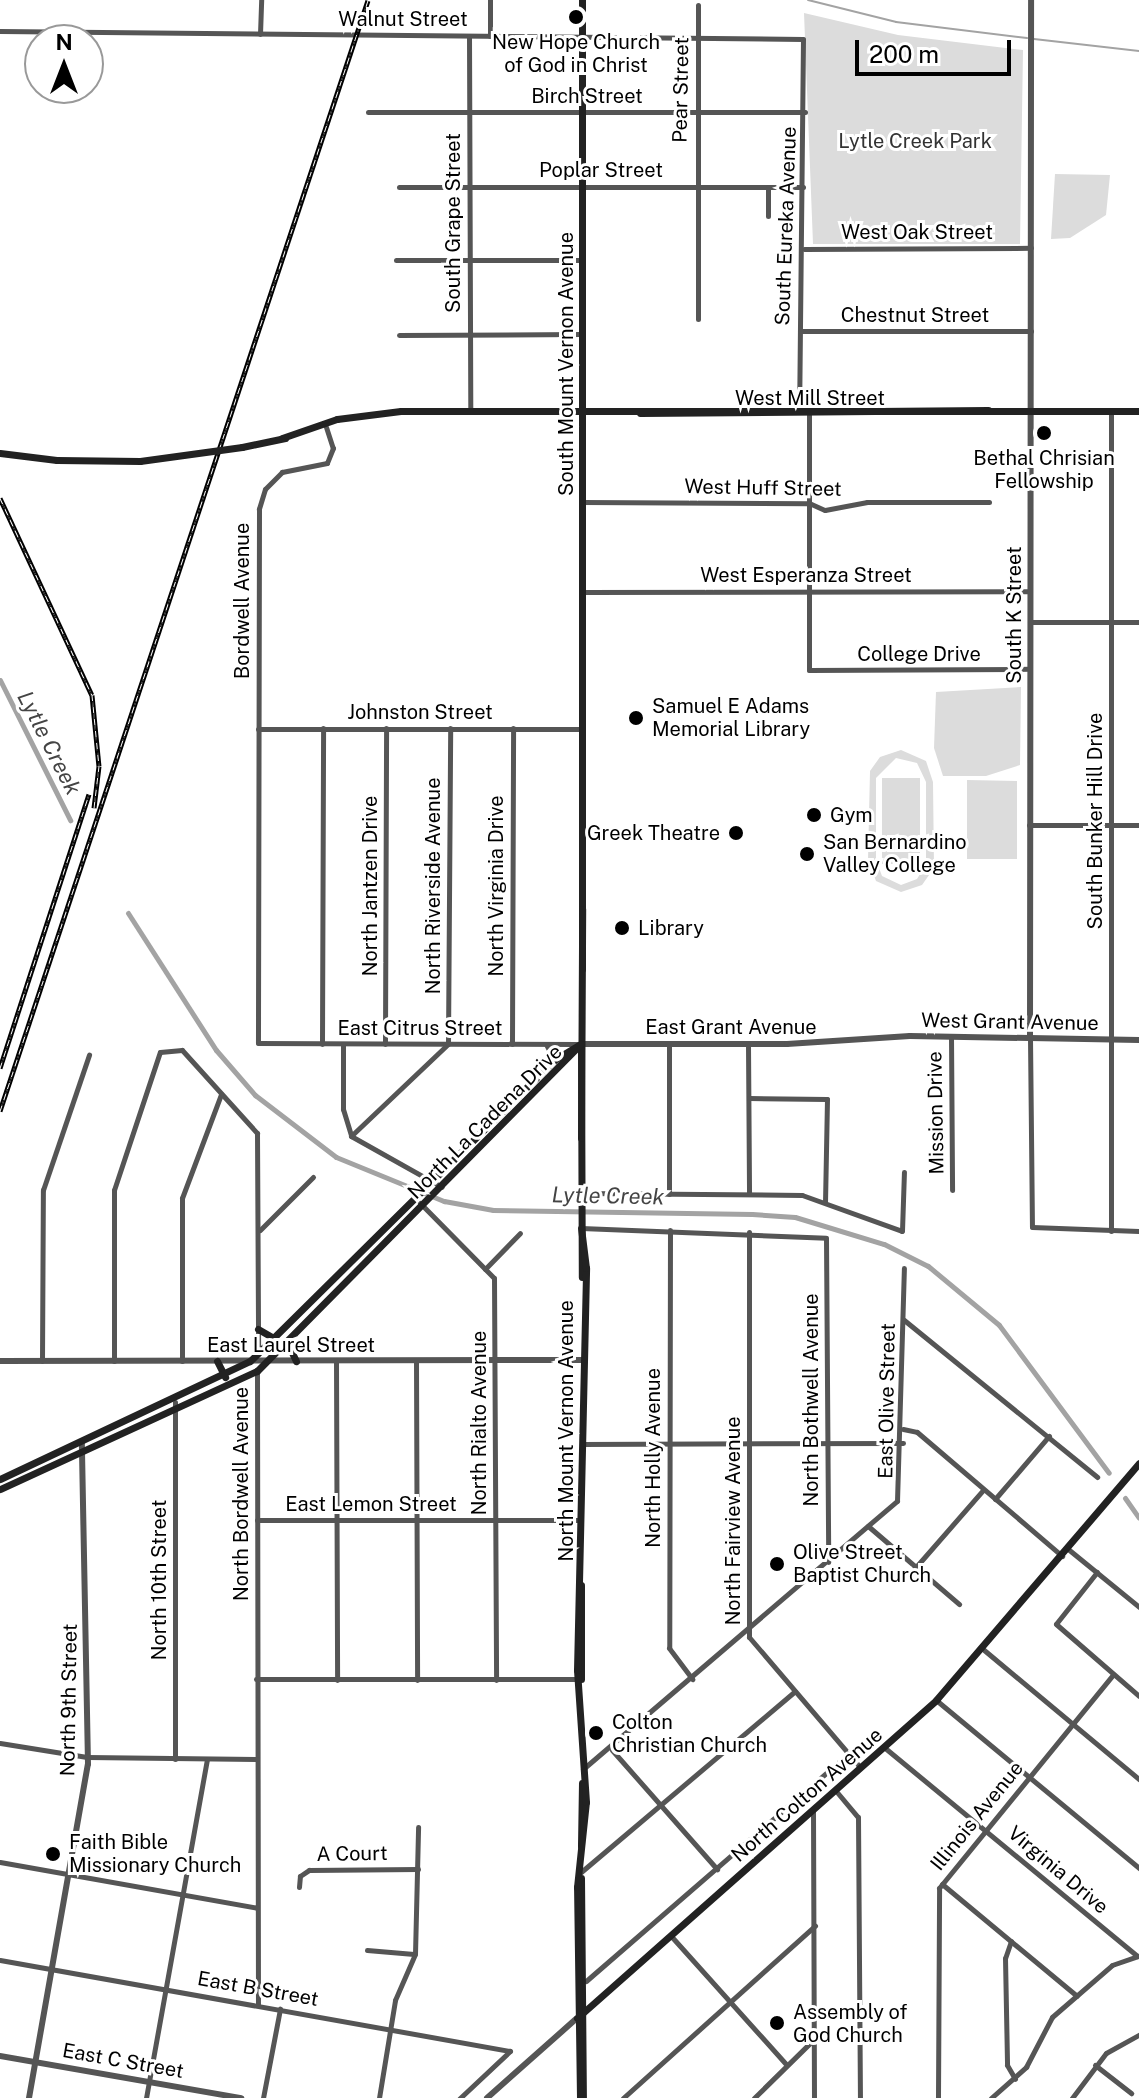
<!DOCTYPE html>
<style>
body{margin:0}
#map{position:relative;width:1139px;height:2098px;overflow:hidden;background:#fff;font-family:"Public Sans",sans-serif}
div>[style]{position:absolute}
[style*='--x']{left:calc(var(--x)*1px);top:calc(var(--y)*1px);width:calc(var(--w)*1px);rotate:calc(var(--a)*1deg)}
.green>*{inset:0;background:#dcdcdc}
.stream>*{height:2px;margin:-1px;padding:0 1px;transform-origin:1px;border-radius:1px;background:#a3a3a3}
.canal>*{height:5px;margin:-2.5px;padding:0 2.5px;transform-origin:2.5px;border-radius:2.5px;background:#a3a3a3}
.minor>*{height:5px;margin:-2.5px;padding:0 2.5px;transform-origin:2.5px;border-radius:2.5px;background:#555}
.tertiary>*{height:6px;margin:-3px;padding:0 3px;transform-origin:3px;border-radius:3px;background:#555}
.secondary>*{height:7px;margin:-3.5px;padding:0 3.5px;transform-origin:3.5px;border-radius:3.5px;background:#222}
.rail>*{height:5px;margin-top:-2.5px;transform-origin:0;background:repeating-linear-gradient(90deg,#fff 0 6px,#000 0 12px);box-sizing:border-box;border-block:2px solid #000}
.secondary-bridge>*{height:7px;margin:-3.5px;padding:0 3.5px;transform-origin:3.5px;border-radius:3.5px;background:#222}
.dots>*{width:22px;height:22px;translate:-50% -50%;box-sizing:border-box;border:4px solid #fff;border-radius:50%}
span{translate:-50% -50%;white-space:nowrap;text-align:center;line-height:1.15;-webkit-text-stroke:6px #fff;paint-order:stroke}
.street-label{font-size:20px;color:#000}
.poi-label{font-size:20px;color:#000}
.left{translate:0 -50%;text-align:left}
.right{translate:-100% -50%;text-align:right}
.park-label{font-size:20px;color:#333}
.water-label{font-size:22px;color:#444;font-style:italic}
.north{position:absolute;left:24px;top:24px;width:80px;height:80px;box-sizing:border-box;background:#fff;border:2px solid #999;border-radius:50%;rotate:0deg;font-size:22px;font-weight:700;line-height:32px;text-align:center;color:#000}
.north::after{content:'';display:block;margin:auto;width:28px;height:36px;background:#000;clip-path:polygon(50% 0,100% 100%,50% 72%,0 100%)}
.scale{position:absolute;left:855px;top:40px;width:156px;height:36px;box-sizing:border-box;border:4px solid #000;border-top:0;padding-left:10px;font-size:24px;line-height:28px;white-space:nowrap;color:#000;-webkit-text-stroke:6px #fff;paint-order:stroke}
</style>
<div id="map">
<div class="green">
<i style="clip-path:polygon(804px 13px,898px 35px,1023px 50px,1020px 244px,813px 244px)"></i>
<i style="clip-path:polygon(1055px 174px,1110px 175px,1106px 215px,1070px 238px,1051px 239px)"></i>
<i style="clip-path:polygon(1021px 687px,1020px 765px,986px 776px,943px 776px,934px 748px,936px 692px)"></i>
<i style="clip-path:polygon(evenodd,901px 750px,926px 761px,933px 782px,934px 868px,922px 885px,901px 892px,876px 881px,868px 860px,870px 771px,880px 757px,901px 750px,896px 758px,917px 763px,926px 782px,926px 864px,917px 879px,901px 885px,882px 876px,876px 860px,876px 778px,896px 758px)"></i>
<i style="clip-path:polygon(882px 778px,920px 778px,920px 864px,882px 864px)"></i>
<i style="clip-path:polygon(967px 780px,1017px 781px,1017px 859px,967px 859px)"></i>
</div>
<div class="stream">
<i style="--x:808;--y:0;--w:91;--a:14"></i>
<i style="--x:896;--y:22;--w:132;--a:7"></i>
<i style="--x:1034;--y:39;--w:106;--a:6.5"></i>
</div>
<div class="canal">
<i style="--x:0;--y:680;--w:157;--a:63.4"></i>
<i style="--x:128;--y:913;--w:163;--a:57.3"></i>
<i style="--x:216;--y:1050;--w:60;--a:49.1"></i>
<i style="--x:255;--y:1095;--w:102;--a:37.4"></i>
<i style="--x:336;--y:1157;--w:117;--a:22.2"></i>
<i style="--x:444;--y:1201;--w:50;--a:10.4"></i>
<i style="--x:493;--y:1210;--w:259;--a:0.9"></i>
<i style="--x:752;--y:1214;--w:43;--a:4"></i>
<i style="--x:795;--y:1217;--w:93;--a:16.9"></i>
<i style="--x:884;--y:1244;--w:49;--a:26.6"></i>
<i style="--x:928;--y:1266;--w:92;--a:39.7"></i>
<i style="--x:999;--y:1325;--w:184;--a:53.4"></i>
<i style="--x:1125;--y:1498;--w:24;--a:55"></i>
</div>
<div class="minor">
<i style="--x:0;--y:31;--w:803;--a:0.57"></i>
<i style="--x:803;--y:39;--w:373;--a:90.6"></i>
<i style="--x:260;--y:34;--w:34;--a:-88"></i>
<i style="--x:469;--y:36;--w:375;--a:89.8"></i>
<i style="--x:490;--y:36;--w:36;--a:-90"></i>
<i style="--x:368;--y:112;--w:437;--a:0"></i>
<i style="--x:399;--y:187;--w:404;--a:0"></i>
<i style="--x:768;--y:216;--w:29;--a:-90"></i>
<i style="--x:804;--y:249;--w:227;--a:-0.3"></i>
<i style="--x:396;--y:260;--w:186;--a:0"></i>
<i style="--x:698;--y:319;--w:314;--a:-90"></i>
<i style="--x:800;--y:331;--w:231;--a:0"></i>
<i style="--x:399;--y:335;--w:183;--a:-0.3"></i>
<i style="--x:1111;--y:411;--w:820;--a:90"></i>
<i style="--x:809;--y:413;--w:257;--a:90"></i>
<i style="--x:809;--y:670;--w:220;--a:-0.3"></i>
<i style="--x:326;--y:427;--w:22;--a:72"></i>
<i style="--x:333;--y:448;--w:16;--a:112"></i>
<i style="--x:327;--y:463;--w:46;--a:168.7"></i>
<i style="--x:282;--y:472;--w:24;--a:135"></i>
<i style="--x:265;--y:489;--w:21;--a:107"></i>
<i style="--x:259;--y:509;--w:534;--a:90.11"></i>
<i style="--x:258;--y:1043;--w:320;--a:0.2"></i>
<i style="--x:582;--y:502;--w:227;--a:0.3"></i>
<i style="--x:809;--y:503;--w:17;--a:24"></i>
<i style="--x:825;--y:510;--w:43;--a:-10.8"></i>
<i style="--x:867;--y:502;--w:122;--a:0"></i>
<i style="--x:583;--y:592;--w:447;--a:-0.1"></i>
<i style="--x:1030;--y:622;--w:109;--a:0"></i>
<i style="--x:258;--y:729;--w:324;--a:0"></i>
<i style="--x:1029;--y:825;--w:110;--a:0"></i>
<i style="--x:951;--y:1036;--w:154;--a:89.6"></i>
<i style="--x:1030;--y:1038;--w:189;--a:89.4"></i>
<i style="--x:1032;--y:1227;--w:107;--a:2.1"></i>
<i style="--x:322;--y:1044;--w:316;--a:-89.8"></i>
<i style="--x:343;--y:1044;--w:65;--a:90"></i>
<i style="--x:343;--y:1109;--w:28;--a:73"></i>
<i style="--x:351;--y:1136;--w:104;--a:29.3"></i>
<i style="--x:385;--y:1044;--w:316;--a:-89.8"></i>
<i style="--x:512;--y:1044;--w:316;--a:-89.8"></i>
<i style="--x:546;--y:1044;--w:18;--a:63"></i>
<i style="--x:748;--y:1045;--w:148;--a:89.6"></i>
<i style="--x:749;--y:1098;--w:78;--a:0.7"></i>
<i style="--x:827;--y:1099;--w:103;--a:91.1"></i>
<i style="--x:351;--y:1136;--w:134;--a:-43.5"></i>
<i style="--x:448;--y:1044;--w:316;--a:-89.6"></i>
<i style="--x:581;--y:1193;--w:221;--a:0.5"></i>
<i style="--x:802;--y:1195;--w:106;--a:19.8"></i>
<i style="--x:902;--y:1231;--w:59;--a:-88.1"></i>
<i style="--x:669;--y:1194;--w:150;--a:-90"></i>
<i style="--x:420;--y:1203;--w:105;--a:45.4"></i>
<i style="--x:494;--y:1278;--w:402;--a:89.7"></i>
<i style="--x:581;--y:1228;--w:245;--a:2.3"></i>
<i style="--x:826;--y:1238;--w:324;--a:89.6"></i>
<i style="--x:260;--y:1230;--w:75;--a:-45"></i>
<i style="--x:670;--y:1230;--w:418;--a:90.1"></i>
<i style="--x:669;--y:1648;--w:39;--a:53"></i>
<i style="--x:749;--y:1232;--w:405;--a:90"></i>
<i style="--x:749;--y:1637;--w:171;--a:49.5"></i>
<i style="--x:485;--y:1269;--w:50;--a:-45.8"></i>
<i style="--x:904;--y:1320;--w:249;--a:39.1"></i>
<i style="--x:42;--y:1361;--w:171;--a:-89.7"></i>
<i style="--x:43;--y:1190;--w:143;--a:-71.2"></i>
<i style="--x:114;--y:1361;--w:171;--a:-90"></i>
<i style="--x:114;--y:1190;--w:145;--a:-71.6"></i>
<i style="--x:160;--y:1052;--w:22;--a:-5"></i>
<i style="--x:182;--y:1050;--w:112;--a:47.9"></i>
<i style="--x:257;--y:1133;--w:221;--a:89.7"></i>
<i style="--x:182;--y:1361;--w:163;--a:-90"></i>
<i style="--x:182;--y:1198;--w:111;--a:-69.4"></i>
<i style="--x:336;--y:1361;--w:319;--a:89.8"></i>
<i style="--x:416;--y:1361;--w:319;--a:89.8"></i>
<i style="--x:257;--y:1372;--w:633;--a:89.91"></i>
<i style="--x:175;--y:1402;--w:357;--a:90"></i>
<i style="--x:903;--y:1429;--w:14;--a:12"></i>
<i style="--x:917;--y:1432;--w:191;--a:40.5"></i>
<i style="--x:582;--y:1444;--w:321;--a:-0.2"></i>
<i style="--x:995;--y:1499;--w:83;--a:-49.4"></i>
<i style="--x:257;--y:1520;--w:324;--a:0"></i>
<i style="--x:868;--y:1526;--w:120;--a:40.6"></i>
<i style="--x:1068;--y:1549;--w:92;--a:39.2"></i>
<i style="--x:915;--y:1568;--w:103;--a:-48.9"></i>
<i style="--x:1097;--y:1572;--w:66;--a:128.3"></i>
<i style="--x:1056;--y:1624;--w:110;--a:40.9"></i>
<i style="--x:984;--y:1650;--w:202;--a:39.8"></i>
<i style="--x:256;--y:1679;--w:323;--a:0"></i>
<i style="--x:936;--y:1700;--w:264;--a:39.6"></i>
<i style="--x:0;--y:1743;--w:88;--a:9.1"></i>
<i style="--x:87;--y:1757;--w:170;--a:0.7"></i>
<i style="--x:885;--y:1748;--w:327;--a:39.5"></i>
<i style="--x:612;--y:1750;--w:159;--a:48.6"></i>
<i style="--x:583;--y:1769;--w:413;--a:-40.5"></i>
<i style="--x:897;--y:1501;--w:233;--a:-88.3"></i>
<i style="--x:836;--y:1791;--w:34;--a:50"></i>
<i style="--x:858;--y:1817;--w:281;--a:89.6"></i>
<i style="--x:813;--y:1811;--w:287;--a:89.8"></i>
<i style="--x:0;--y:1862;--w:261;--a:10.1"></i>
<i style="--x:581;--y:1872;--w:280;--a:-40.2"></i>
<i style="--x:942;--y:1884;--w:175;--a:39.7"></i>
<i style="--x:299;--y:1887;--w:11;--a:-85"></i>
<i style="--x:300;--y:1876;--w:11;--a:-34"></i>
<i style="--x:309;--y:1870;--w:109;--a:-0.5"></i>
<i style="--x:671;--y:1936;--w:171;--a:48.1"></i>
<i style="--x:1011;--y:1941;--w:18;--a:109"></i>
<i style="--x:1005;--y:1958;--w:107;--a:88.9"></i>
<i style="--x:1007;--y:2065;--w:16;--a:60"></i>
<i style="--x:367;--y:1950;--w:47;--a:4.9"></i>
<i style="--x:0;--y:1960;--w:518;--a:10.12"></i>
<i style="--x:510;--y:2051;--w:69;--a:136.8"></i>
<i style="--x:586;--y:1981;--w:348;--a:-40.9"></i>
<i style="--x:1095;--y:2065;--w:46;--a:37.9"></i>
<i style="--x:146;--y:2098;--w:344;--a:-79.8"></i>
<i style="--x:263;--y:2098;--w:91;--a:-79.2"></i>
<i style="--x:379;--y:2098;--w:99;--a:-80.7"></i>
<i style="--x:395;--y:2000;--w:50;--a:-66.5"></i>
<i style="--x:415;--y:1954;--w:127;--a:-88.6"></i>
<i style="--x:623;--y:2098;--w:258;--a:-41.9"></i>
<i style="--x:754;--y:2098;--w:84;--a:-44.5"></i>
<i style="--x:938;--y:2098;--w:210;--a:-89.7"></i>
<i style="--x:939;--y:1888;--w:275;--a:-50.8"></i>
<i style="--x:991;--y:2098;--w:47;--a:-41.5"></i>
<i style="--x:1026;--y:2067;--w:56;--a:-62.5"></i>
<i style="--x:1052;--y:2017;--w:79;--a:-40.9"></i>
<i style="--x:1112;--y:1965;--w:28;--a:-19"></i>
<i style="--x:1072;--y:2098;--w:56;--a:-52.9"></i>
<i style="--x:1106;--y:2053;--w:38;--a:-29"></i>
</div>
<div class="tertiary">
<i style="--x:1030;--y:1038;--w:1038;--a:-89.94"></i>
<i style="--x:581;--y:1044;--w:206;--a:0"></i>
<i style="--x:787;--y:1044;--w:123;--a:-3.7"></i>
<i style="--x:910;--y:1036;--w:229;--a:1"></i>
<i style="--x:0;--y:1361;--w:582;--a:-0.1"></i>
<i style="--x:0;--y:2056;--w:245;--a:9.9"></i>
<i style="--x:29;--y:2098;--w:339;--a:-80"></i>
<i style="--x:88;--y:1764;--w:321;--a:-91.1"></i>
<i style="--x:487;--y:2098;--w:120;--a:-41.6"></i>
</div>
<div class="secondary">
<i style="--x:582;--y:0;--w:969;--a:90"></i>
<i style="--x:640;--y:413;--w:348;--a:-0.5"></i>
<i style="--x:282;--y:438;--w:58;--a:-19.1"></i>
<i style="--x:337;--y:419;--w:64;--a:-7.1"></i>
<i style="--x:401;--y:411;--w:738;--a:0"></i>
<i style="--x:242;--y:447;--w:44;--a:-11.8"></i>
<i style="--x:0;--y:453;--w:57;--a:7"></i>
<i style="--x:581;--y:1044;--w:233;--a:89.8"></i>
<i style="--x:581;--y:1138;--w:229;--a:-89.7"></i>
<i style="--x:258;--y:1329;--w:20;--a:30"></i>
<i style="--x:288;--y:1344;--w:19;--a:65"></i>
<i style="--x:217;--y:1361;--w:18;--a:63"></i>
<i style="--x:0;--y:1479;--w:276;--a:-25.3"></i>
<i style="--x:250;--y:1361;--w:428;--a:-44.7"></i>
<i style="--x:554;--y:1060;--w:29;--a:-31"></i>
<i style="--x:0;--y:1489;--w:283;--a:-24.7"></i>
<i style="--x:257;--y:1371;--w:460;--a:-45.3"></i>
<i style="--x:581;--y:1679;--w:94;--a:-90"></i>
<i style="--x:581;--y:1846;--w:63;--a:-89.1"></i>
<i style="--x:581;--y:1878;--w:220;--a:89.5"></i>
<i style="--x:577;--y:2018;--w:480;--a:-41.5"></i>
<i style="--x:936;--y:1700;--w:312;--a:-49.4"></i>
<i style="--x:580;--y:2098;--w:211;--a:-90.8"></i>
<i style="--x:577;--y:1887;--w:85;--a:-84"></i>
<i style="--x:586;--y:1802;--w:132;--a:-93.9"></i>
<i style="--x:577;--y:1670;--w:402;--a:-88.7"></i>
<i style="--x:586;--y:1268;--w:40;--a:-97.1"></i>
</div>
<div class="rail">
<i style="--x:0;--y:498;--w:217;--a:65"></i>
<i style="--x:92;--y:695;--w:71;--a:84.4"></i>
<i style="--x:99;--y:766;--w:42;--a:96.8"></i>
<i style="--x:0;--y:1068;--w:288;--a:-72"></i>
<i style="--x:0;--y:1111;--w:1170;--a:-71.67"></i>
</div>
<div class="secondary-bridge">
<i style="--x:57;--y:460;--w:83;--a:0.7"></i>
<i style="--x:140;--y:461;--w:103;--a:-7.8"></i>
</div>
<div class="dots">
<i style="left:576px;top:17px;background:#000"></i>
<i style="left:1044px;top:433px;background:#000"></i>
<i style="left:636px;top:718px;background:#000"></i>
<i style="left:814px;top:815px;background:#000"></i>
<i style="left:736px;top:833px;background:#000"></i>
<i style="left:807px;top:854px;background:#000"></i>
<i style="left:622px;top:928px;background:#000"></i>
<i style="left:777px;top:1564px;background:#000"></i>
<i style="left:596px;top:1733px;background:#000"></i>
<i style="left:53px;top:1854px;background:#000"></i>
<i style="left:777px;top:2023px;background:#000"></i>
</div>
<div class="street-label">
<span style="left:403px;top:19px">Walnut Street</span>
<span style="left:681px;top:90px;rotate:-89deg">Pear Street</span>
<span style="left:587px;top:96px">Birch Street</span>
<span style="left:601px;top:170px">Poplar Street</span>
<span style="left:453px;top:223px;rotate:-90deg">South Grape Street</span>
<span style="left:786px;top:226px;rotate:-88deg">South Eureka Avenue</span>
<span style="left:917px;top:232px">West Oak Street</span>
<span style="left:915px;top:315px">Chestnut Street</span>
<span style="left:566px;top:364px;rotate:-90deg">South Mount Vernon Avenue</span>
<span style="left:810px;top:398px">West Mill Street</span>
<span style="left:763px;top:488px;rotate:1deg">West Huff Street</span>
<span style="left:806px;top:575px">West Esperanza Street</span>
<span style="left:242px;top:601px;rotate:-90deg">Bordwell Avenue</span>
<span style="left:1014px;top:615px;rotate:-90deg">South K Street</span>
<span style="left:919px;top:654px">College Drive</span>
<span style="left:420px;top:712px">Johnston Street</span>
<span style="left:1095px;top:821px;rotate:-90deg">South Bunker Hill Drive</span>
<span style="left:370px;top:886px;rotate:-90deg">North Jantzen Drive</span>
<span style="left:433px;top:886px;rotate:-90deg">North Riverside Avenue</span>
<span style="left:496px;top:886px;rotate:-90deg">North Virginia Drive</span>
<span style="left:1010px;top:1022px;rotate:1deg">West Grant Avenue</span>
<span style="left:731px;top:1027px">East Grant Avenue</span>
<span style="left:420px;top:1028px">East Citrus Street</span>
<span style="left:936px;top:1113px;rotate:-91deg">Mission Drive</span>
<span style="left:485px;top:1122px;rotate:-45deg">North La Cadena Drive</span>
<span style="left:291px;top:1345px">East Laurel Street</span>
<span style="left:811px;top:1400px;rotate:-90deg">North Bothwell Avenue</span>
<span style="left:887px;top:1401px;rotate:-89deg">East Olive Street</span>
<span style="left:479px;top:1423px;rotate:-90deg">North Rialto Avenue</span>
<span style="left:566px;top:1431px;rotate:-90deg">North Mount Vernon Avenue</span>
<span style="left:653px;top:1458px;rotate:-90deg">North Holly Avenue</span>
<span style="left:241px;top:1494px;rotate:-90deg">North Bordwell Avenue</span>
<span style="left:371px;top:1504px">East Lemon Street</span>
<span style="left:733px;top:1521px;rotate:-90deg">North Fairview Avenue</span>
<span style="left:159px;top:1580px;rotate:-90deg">North 10th Street</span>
<span style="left:69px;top:1700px;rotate:-89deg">North 9th Street</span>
<span style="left:807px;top:1795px;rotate:-41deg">North Colton Avenue</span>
<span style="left:977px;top:1816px;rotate:-51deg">Illinois Avenue</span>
<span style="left:352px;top:1854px;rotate:-1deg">A Court</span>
<span style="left:1058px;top:1870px;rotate:40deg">Virginia Drive</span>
<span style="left:258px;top:1989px;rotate:10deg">East B Street</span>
<span style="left:123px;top:2061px;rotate:10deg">East C Street</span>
</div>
<div class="poi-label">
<span style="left:576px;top:54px">New Hope Church<br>of God in Christ</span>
<span style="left:1044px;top:470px">Bethal Chrisian<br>Fellowship</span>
<span class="left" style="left:652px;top:718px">Samuel E Adams<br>Memorial Library</span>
<span class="left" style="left:830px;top:815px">Gym</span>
<span class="right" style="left:720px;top:833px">Greek Theatre</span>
<span class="left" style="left:823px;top:854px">San Bernardino<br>Valley College</span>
<span class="left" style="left:638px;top:928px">Library</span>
<span class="left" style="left:793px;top:1564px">Olive Street<br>Baptist Church</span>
<span class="left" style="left:612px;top:1734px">Colton<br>Christian Church</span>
<span class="left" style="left:69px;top:1854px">Faith Bible<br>Missionary Church</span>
<span class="left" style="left:793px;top:2024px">Assembly of<br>God Church</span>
</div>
<div class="park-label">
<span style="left:915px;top:141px">Lytle Creek Park</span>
</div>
<div class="water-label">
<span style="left:49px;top:743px;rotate:63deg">Lytle Creek</span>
<span style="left:608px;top:1196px;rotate:1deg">Lytle Creek</span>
</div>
<div class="north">N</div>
<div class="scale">200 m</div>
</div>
